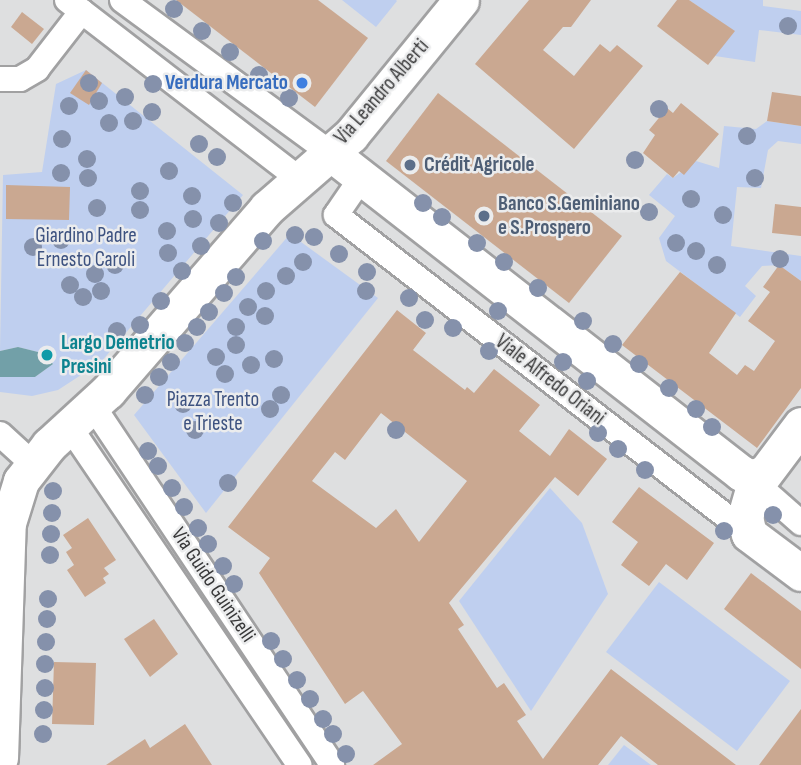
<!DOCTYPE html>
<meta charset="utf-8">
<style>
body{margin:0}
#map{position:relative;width:801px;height:765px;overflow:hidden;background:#dedfe0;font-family:"Sofia Sans Condensed",sans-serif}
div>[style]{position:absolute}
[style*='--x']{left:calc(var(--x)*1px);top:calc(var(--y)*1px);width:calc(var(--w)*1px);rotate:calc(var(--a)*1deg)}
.green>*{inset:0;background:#bfcfef}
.water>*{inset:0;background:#72a0a8}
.building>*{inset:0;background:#caa891}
.roads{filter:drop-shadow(2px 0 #a1a1a2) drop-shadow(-2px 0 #a1a1a2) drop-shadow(0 2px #a1a1a2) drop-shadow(0 -2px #a1a1a2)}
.street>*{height:24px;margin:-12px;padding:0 12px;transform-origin:12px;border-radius:12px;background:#fff}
.secondary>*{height:35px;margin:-17.5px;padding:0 17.5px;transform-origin:17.5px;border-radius:17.5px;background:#fff}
.trees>*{width:18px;height:18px;margin:-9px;border-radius:50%;background:#8591ab}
.dots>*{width:19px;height:19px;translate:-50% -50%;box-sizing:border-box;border:4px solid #ebeced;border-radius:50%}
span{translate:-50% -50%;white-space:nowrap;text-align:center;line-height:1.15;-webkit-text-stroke:5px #ebeced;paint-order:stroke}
.shop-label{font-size:21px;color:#366cbe;font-weight:700}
.right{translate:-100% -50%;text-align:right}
.street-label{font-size:21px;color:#383839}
.service-label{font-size:21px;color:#4e5e75;font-weight:700}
.left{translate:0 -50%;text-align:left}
.park-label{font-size:21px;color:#3d5280}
.culture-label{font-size:21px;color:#0d838f;font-weight:700}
</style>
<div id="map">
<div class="green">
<i style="clip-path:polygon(342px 0,396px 0,397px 1px,376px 27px)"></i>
<i style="clip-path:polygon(689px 0,763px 0,763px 6px,801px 11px,801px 35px,759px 30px,755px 62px,715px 56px,734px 31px)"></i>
<i style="clip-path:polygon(86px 70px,243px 195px,101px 362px,58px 390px,32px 396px,0 392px,0 377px,35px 377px,53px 364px,42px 353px,18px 347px,0 351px,3px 175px,42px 172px,56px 84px)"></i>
<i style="clip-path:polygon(767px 121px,801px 126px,801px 144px,778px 141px,768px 150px,761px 188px,737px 187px,731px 246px,801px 256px,801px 281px,779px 265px,762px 266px,745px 286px,756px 296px,740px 317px,666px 261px,659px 238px,675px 216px,649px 195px,667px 174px,673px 178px,696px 161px,719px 168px,724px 126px,756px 129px)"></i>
<i style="clip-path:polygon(290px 234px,378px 298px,206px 513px,134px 415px)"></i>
<i style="clip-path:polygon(550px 488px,582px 523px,608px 594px,531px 711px,459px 601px)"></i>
<i style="clip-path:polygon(659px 582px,790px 681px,737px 751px,606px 652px)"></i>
<i style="clip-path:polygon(624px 745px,651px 765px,608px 765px)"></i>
</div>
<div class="water">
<i style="clip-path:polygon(18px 347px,42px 353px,53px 364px,35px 377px,0 377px,0 351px)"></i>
</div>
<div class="building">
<i style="clip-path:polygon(176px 0,318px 0,368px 38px,315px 107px)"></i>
<i style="clip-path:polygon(529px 0,591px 0,571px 27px,563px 27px,543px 50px,574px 76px,600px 44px,610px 52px,617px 45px,643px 66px,574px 149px,475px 64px)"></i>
<i style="clip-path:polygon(677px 0,689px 0,735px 31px,708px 65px,657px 26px)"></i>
<i style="clip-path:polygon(22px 12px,44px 29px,32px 44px,11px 27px)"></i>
<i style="clip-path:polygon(86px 70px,102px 83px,89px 105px,70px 93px)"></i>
<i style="clip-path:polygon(772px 92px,801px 96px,801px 126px,767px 121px)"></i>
<i style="clip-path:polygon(438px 93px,622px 236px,569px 303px,386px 161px)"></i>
<i style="clip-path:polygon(681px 103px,719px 134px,684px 175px,679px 171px,673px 178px,643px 153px,655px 135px,649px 130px,667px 108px,673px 113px)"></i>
<i style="clip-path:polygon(6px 185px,70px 187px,69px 220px,6px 219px)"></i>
<i style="clip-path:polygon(775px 204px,801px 207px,801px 236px,772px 233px)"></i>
<i style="clip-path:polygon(779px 265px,801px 281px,801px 388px,757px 448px,622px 345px,680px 272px,736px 313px,709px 353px,737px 375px,745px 365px,754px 371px,775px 341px,748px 321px,770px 292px,763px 287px)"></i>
<i style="clip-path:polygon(evenodd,397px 310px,426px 333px,413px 350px,465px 390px,467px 387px,474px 393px,494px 369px,540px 405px,519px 431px,550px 456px,569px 429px,607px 459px,578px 496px,555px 477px,449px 603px,464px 625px,458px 629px,497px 688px,504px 683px,526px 715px,517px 721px,543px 759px,611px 669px,736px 765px,658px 765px,621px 736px,598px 765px,373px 765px,402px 744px,363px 691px,345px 704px,259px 573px,270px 558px,228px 527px,397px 310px,381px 413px,467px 481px,419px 542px,396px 509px,376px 528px,312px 481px,335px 452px,345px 460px,381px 413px)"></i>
<i style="clip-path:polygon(639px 487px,714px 543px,687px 580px,666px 564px,649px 586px,621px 565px,638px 542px,612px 522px)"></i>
<i style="clip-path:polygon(88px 518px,116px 560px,104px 568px,109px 574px,103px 578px,106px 583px,85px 597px,67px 570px,74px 565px,66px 552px,72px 548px,63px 535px)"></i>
<i style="clip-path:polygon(751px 573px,801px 611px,801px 669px,724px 609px)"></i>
<i style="clip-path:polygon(154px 619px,178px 654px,150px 677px,124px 639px)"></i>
<i style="clip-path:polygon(54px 662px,96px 663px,94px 725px,52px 724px)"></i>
<i style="clip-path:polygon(801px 709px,801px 765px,759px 765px)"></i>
<i style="clip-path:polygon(185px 724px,212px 765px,106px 765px,145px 739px,150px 748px)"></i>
</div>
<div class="roads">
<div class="street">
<i style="--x:67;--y:0;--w:292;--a:37.6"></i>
<i style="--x:122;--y:0;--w:257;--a:36.3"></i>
<i style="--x:0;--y:79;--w:20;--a:0"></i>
<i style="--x:20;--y:79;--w:20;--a:-30"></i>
<i style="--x:37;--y:69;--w:73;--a:-52.2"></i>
<i style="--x:362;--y:177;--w:46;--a:124.4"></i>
<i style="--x:336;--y:215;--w:522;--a:37.68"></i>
<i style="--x:93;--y:406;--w:431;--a:56.3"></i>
<i style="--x:69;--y:426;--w:410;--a:55.8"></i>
<i style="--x:0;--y:434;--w:45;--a:42.3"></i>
<i style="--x:768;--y:494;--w:44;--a:41.3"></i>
</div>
<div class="secondary">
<i style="--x:329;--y:152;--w:522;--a:37.92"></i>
<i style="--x:741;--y:473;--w:12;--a:24"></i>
<i style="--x:752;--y:478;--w:13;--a:-23"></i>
<i style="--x:801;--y:425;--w:80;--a:126.9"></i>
<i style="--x:753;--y:489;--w:29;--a:106"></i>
<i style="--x:745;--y:517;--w:17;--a:77"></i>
<i style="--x:749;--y:534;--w:65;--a:36.9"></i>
<i style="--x:0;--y:758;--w:235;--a:-88.1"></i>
<i style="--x:8;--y:523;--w:44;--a:-72.8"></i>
<i style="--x:21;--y:481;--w:46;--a:-52.1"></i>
<i style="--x:49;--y:445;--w:80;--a:-42.5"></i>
<i style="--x:108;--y:391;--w:242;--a:-49"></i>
<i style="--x:267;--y:208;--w:111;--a:-41"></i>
<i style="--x:351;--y:135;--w:174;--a:-50.8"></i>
</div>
</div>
<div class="trees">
<i style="left:174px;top:9px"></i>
<i style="left:788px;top:26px"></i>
<i style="left:202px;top:31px"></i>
<i style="left:230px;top:52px"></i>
<i style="left:259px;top:75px"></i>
<i style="left:89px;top:83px"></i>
<i style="left:153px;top:84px"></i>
<i style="left:125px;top:97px"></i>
<i style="left:289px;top:98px"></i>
<i style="left:99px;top:101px"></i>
<i style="left:69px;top:106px"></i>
<i style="left:659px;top:109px"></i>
<i style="left:152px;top:112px"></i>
<i style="left:133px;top:121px"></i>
<i style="left:109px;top:123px"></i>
<i style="left:747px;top:136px"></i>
<i style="left:62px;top:139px"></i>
<i style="left:199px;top:144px"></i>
<i style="left:217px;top:157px"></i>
<i style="left:87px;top:159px"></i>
<i style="left:635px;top:160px"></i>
<i style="left:169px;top:171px"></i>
<i style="left:61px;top:173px"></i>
<i style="left:88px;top:178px"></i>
<i style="left:755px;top:178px"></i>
<i style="left:140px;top:191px"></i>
<i style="left:192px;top:196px"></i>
<i style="left:691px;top:199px"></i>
<i style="left:233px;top:203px"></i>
<i style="left:423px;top:203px"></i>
<i style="left:97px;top:208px"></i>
<i style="left:140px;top:210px"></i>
<i style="left:649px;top:212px"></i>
<i style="left:723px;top:215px"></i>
<i style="left:442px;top:217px"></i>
<i style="left:193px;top:219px"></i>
<i style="left:219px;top:223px"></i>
<i style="left:167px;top:231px"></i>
<i style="left:295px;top:235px"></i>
<i style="left:314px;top:237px"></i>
<i style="left:61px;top:240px"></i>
<i style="left:263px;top:241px"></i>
<i style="left:477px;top:243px"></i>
<i style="left:676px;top:243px"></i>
<i style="left:201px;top:246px"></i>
<i style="left:33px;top:247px"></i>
<i style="left:696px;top:251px"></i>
<i style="left:168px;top:253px"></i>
<i style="left:339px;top:254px"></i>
<i style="left:780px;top:259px"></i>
<i style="left:303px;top:262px"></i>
<i style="left:504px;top:262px"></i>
<i style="left:115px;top:265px"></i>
<i style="left:717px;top:265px"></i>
<i style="left:182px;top:271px"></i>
<i style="left:367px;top:272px"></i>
<i style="left:95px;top:274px"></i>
<i style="left:286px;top:276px"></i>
<i style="left:236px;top:277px"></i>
<i style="left:70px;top:285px"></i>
<i style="left:538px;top:288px"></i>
<i style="left:101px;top:291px"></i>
<i style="left:266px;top:291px"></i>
<i style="left:366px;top:291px"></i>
<i style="left:224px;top:293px"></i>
<i style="left:83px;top:297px"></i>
<i style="left:409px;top:298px"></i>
<i style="left:161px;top:301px"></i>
<i style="left:248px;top:307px"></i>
<i style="left:498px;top:311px"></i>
<i style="left:209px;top:312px"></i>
<i style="left:265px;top:316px"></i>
<i style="left:425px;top:320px"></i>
<i style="left:583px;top:321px"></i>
<i style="left:140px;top:325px"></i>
<i style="left:197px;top:327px"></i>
<i style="left:236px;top:327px"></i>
<i style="left:453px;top:328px"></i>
<i style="left:117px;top:331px"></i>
<i style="left:185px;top:343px"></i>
<i style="left:613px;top:344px"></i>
<i style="left:236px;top:345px"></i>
<i style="left:489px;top:351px"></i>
<i style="left:216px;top:357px"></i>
<i style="left:274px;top:359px"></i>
<i style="left:171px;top:362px"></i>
<i style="left:563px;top:362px"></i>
<i style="left:639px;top:364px"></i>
<i style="left:251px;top:365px"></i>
<i style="left:225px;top:374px"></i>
<i style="left:159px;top:377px"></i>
<i style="left:587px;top:381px"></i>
<i style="left:669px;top:388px"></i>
<i style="left:145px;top:395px"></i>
<i style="left:281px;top:395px"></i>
<i style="left:183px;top:404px"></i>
<i style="left:270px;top:409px"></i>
<i style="left:696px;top:409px"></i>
<i style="left:712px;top:427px"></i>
<i style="left:195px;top:430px"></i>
<i style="left:396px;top:430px"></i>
<i style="left:598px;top:433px"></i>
<i style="left:618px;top:449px"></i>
<i style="left:148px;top:451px"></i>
<i style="left:158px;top:466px"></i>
<i style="left:645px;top:470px"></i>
<i style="left:228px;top:483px"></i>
<i style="left:172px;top:488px"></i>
<i style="left:53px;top:491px"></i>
<i style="left:184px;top:507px"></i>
<i style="left:52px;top:513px"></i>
<i style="left:773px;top:515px"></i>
<i style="left:198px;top:528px"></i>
<i style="left:724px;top:531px"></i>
<i style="left:51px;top:534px"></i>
<i style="left:208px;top:544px"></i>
<i style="left:50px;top:555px"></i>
<i style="left:223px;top:566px"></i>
<i style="left:234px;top:584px"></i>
<i style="left:48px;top:599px"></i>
<i style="left:47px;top:619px"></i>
<i style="left:271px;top:641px"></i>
<i style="left:46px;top:642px"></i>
<i style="left:283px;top:659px"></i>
<i style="left:45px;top:664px"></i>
<i style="left:297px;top:680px"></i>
<i style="left:45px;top:688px"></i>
<i style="left:310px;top:699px"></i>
<i style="left:44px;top:710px"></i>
<i style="left:323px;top:719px"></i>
<i style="left:43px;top:734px"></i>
<i style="left:333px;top:734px"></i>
<i style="left:346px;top:754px"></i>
</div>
<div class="dots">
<i style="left:302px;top:83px;background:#3f7fe0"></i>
<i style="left:410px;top:165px;background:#5c6f8a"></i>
<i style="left:484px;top:216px;background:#5c6f8a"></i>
<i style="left:47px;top:355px;background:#0f9aa8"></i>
</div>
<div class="shop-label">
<span class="right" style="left:288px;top:83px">Verdura Mercato</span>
</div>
<div class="street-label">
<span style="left:382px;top:92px;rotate:-49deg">Via Leandro Alberti</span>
<span style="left:550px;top:380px;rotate:38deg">Viale Alfredo Oriani</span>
<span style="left:213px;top:585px;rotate:56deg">Via Guido Guinizelli</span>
</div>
<div class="service-label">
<span class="left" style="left:424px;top:165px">Crédit Agricole</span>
<span class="left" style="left:498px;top:216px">Banco S.Geminiano<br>e S.Prospero</span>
</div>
<div class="park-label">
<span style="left:86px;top:248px">Giardino Padre<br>Ernesto Caroli</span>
<span style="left:213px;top:412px">Piazza Trento<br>e Trieste</span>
</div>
<div class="culture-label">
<span class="left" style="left:61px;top:355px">Largo Demetrio<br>Presini</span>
</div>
</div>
